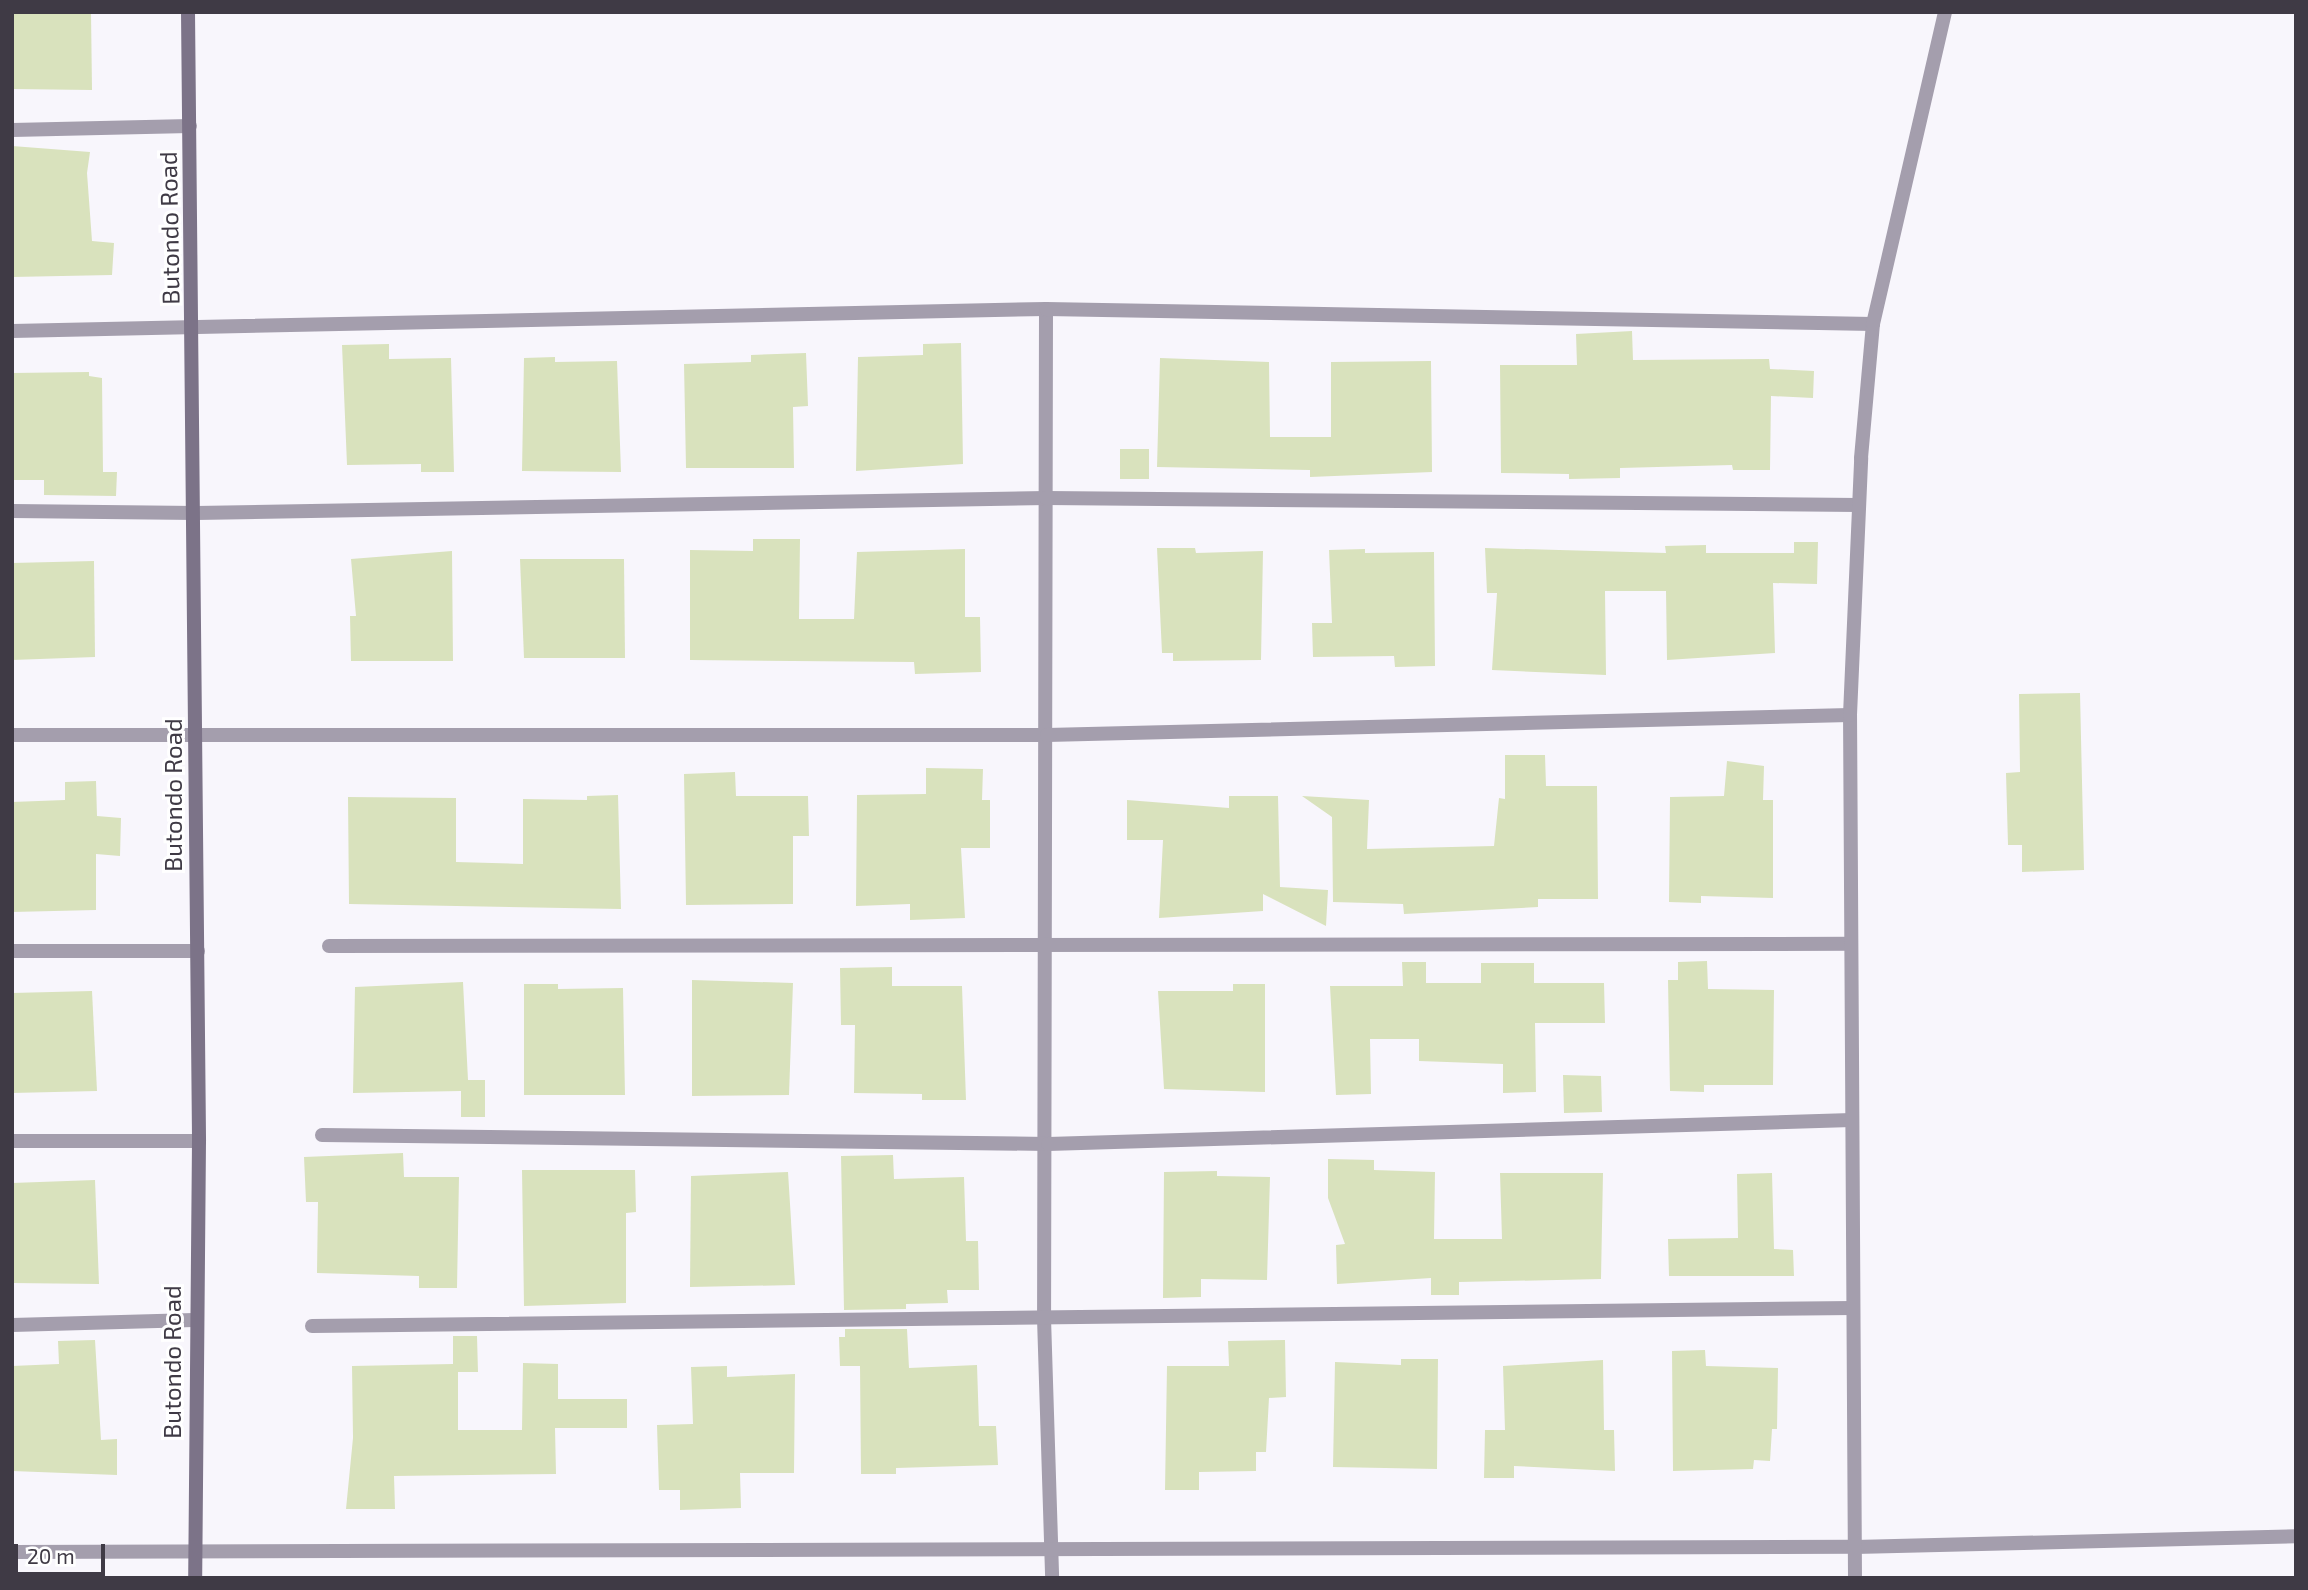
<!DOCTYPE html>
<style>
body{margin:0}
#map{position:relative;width:2308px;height:1590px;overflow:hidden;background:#f8f6fc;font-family:"Exo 2",sans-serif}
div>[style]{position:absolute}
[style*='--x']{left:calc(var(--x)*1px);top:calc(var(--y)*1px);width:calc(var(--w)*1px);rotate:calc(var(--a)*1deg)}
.building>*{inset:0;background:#d9e2bd}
.street>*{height:14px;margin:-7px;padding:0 7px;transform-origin:7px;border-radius:7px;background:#a49ead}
.secondary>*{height:14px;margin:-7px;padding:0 7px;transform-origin:7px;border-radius:7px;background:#7c7388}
span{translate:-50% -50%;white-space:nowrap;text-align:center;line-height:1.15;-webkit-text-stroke:6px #fff;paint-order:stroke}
.street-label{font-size:24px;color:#3f3a45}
.frame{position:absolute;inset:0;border:14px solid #3f3a45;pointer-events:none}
.scale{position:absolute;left:14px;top:1544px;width:91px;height:32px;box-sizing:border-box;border:4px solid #3f3a45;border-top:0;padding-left:9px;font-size:21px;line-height:24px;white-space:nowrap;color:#3f3a45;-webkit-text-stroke:5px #fff;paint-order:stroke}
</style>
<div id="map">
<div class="building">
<i style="clip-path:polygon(12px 12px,91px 12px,92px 90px,12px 89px)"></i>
<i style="clip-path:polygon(12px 146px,90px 152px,87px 173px,92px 241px,114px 243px,112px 275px,12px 277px)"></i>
<i style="clip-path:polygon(1632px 331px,1633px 360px,1769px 359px,1770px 369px,1814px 371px,1813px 398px,1771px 396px,1770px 470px,1733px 470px,1732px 465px,1620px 468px,1620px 478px,1569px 479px,1569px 474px,1501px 473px,1500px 365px,1577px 365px,1576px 334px)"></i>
<i style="clip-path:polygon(961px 343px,963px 464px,856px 471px,858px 357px,923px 355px,923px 344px)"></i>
<i style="clip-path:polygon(389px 344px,389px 359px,451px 358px,454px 472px,421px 472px,421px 464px,347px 465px,342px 345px)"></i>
<i style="clip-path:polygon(806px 353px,808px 406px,793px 407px,794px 468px,686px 468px,684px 364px,751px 362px,751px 355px)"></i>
<i style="clip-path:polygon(555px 357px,555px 362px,617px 361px,621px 472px,522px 471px,524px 358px)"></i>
<i style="clip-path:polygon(1160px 358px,1269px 362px,1270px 437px,1331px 437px,1331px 362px,1431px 361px,1432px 472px,1310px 477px,1310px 470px,1157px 467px)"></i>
<i style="clip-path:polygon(89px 372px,89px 376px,102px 378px,103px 472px,117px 472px,116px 496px,44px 495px,44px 480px,12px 480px,12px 373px)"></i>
<i style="clip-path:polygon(1120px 449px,1149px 449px,1149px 479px,1120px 479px)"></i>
<i style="clip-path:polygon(753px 539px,800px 539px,799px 619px,854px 619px,857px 552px,965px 549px,965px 617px,980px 617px,981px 672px,915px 674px,914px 662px,690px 660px,690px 550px,753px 551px)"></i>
<i style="clip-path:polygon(1794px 542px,1818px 542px,1817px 584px,1773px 583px,1775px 653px,1667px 660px,1666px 591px,1605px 591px,1606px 675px,1492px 670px,1497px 593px,1487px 593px,1485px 548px,1666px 553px,1665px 546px,1706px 545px,1706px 553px,1794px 553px)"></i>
<i style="clip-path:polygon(1157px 548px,1195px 548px,1196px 553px,1263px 551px,1261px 660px,1173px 661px,1173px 653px,1162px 653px)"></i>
<i style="clip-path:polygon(1365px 549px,1365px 553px,1434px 552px,1435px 666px,1395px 667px,1394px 656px,1313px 657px,1312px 623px,1332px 623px,1329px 550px)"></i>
<i style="clip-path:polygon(452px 551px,453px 661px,351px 661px,350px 616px,356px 616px,351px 559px)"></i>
<i style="clip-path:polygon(520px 559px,624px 559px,625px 658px,524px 658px)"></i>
<i style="clip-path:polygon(94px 561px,95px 657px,12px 660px,12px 563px)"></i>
<i style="clip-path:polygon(2080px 693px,2084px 870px,2022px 872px,2022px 845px,2008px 845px,2006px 773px,2020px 772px,2019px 694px)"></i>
<i style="clip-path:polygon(1505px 755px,1545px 755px,1546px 786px,1597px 786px,1598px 899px,1538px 899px,1538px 907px,1404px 914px,1403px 904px,1333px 902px,1332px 817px,1302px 796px,1369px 800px,1367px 849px,1494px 846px,1499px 798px,1505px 799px)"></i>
<i style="clip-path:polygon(1727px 761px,1764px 766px,1763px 800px,1773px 800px,1773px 898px,1701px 896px,1701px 903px,1669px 902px,1670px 797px,1724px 796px)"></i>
<i style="clip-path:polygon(926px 768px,983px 769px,982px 800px,990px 800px,990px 848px,961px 848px,965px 918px,910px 920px,910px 904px,856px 906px,857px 795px,926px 794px)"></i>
<i style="clip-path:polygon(735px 772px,736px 796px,808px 796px,809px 836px,793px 836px,793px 904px,686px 905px,684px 774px)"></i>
<i style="clip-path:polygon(96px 781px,97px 816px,121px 818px,120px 856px,96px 854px,96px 910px,12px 912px,12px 802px,65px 800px,65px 782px)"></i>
<i style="clip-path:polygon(618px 795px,621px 909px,349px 904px,348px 797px,456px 798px,456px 862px,523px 864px,523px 799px,587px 800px,587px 796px)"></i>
<i style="clip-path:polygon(1229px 796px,1278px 796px,1280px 887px,1328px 890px,1326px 926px,1263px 894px,1263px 911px,1159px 918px,1163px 840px,1127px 840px,1127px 800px,1229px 808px)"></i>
<i style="clip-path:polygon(1707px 961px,1708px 989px,1774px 990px,1773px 1085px,1704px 1085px,1704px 1092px,1670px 1091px,1668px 980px,1678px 980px,1678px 962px)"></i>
<i style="clip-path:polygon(1402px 962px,1426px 962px,1426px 983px,1481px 983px,1481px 963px,1534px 963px,1534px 983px,1604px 983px,1605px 1023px,1535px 1023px,1536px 1092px,1503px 1093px,1503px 1064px,1419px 1061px,1419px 1039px,1370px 1039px,1371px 1094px,1336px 1095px,1330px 986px,1403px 986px)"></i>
<i style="clip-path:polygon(892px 967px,892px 986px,962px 986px,966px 1100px,922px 1100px,922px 1094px,854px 1093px,855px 1025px,841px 1025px,840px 968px)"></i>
<i style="clip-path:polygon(692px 980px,793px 983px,789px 1095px,692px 1096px)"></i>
<i style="clip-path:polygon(463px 982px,468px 1080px,485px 1080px,485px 1117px,461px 1117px,461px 1091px,353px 1093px,355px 987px)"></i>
<i style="clip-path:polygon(524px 984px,558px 984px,558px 989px,623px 988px,625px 1095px,524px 1095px)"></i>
<i style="clip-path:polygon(1233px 984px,1265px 984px,1265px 1092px,1164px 1089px,1158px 991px,1233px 991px)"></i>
<i style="clip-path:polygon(92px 991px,97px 1091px,12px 1093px,12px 993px)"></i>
<i style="clip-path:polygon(1563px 1075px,1601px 1076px,1602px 1112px,1564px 1113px)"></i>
<i style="clip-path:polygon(403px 1153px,404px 1177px,459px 1177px,457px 1288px,419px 1288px,419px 1276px,317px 1273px,318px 1202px,306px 1202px,304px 1157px)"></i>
<i style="clip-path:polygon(893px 1155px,894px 1179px,964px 1177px,966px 1241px,978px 1241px,979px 1290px,947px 1290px,948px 1303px,906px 1304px,906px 1309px,844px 1310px,841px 1156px)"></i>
<i style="clip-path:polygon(1328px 1159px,1374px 1160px,1374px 1170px,1435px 1172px,1434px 1239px,1502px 1239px,1500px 1173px,1603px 1173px,1601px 1279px,1459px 1282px,1459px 1295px,1431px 1295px,1431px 1278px,1337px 1284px,1336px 1245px,1345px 1244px,1328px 1198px)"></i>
<i style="clip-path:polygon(522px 1170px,635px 1170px,636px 1212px,626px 1213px,626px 1303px,524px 1306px)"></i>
<i style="clip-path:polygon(1217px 1171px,1217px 1176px,1270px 1177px,1267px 1280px,1201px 1279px,1201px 1297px,1163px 1298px,1164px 1172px)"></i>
<i style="clip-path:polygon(788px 1172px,795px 1285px,690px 1287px,691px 1176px)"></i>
<i style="clip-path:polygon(1772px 1173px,1774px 1249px,1793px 1250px,1794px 1276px,1669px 1276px,1668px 1239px,1738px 1238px,1737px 1174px)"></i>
<i style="clip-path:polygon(95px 1180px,99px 1284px,12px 1283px,12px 1183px)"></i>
<i style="clip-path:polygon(845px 1329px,907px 1329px,909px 1368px,977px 1365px,979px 1426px,996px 1426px,998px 1465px,896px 1468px,896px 1474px,861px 1474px,860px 1366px,840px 1366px,839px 1337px,845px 1337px)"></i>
<i style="clip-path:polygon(453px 1336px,477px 1336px,478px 1372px,458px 1372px,458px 1430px,522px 1430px,523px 1363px,558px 1364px,558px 1399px,627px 1399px,627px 1428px,555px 1428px,556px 1474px,394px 1476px,395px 1509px,346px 1509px,353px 1438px,352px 1366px,453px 1364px)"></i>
<i style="clip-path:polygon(95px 1340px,101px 1440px,117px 1439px,117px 1475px,12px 1471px,12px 1366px,59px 1364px,58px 1341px)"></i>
<i style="clip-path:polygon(1285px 1340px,1286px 1397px,1269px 1398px,1266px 1452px,1256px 1452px,1256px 1471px,1199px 1472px,1199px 1490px,1165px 1490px,1167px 1366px,1229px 1366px,1228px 1341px)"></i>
<i style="clip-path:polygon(1705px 1350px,1706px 1366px,1778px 1368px,1777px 1429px,1772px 1429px,1770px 1461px,1754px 1460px,1753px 1469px,1673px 1471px,1672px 1351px)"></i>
<i style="clip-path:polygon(1401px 1359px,1438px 1359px,1437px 1469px,1333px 1467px,1335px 1362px,1401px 1365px)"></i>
<i style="clip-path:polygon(1603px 1360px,1604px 1430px,1614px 1430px,1615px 1471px,1514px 1466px,1514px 1478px,1484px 1478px,1485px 1430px,1505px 1430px,1503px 1366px)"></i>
<i style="clip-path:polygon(727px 1366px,727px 1377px,795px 1374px,794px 1473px,740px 1473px,741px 1508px,680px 1510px,680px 1490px,659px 1490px,657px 1425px,693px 1424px,691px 1367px)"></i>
</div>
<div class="street">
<i style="--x:12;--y:130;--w:178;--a:-1.3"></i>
<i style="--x:1046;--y:309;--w:1009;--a:90.11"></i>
<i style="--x:1044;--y:1318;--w:260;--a:88.2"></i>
<i style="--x:12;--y:331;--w:1034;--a:-1.22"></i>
<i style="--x:1046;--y:309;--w:827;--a:1.04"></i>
<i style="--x:12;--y:511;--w:184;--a:0.6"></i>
<i style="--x:196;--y:513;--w:850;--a:-1.01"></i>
<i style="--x:1046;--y:498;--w:812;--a:0.49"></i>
<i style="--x:12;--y:735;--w:1035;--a:0"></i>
<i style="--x:1047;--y:735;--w:803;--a:-1.43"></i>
<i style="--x:329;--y:946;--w:1522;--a:-0.08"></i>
<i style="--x:12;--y:951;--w:186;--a:0"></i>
<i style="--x:322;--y:1135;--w:726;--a:0.71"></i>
<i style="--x:1048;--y:1144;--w:804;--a:-1.71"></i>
<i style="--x:12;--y:1141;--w:187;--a:0"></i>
<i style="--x:12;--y:1325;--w:182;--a:-1.6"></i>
<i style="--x:312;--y:1326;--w:1541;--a:-0.67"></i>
<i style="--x:12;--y:1552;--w:1843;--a:-0.16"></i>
<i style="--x:1855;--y:1547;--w:441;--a:-1.4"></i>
<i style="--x:1855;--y:1578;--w:863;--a:-90.33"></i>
<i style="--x:1850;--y:715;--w:257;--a:-87.5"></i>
<i style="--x:1861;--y:458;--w:135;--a:-84.9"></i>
<i style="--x:1873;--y:324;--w:320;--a:-77"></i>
</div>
<div class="secondary">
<i style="--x:188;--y:12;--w:1129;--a:89.44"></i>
<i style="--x:199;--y:1141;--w:437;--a:90.5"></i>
</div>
<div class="street-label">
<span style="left:169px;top:228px;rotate:-91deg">Butondo Road</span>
<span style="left:173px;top:795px;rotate:-90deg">Butondo Road</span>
<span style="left:172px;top:1362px;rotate:-90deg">Butondo Road</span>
</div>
<div class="frame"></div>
<div class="scale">20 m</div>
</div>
